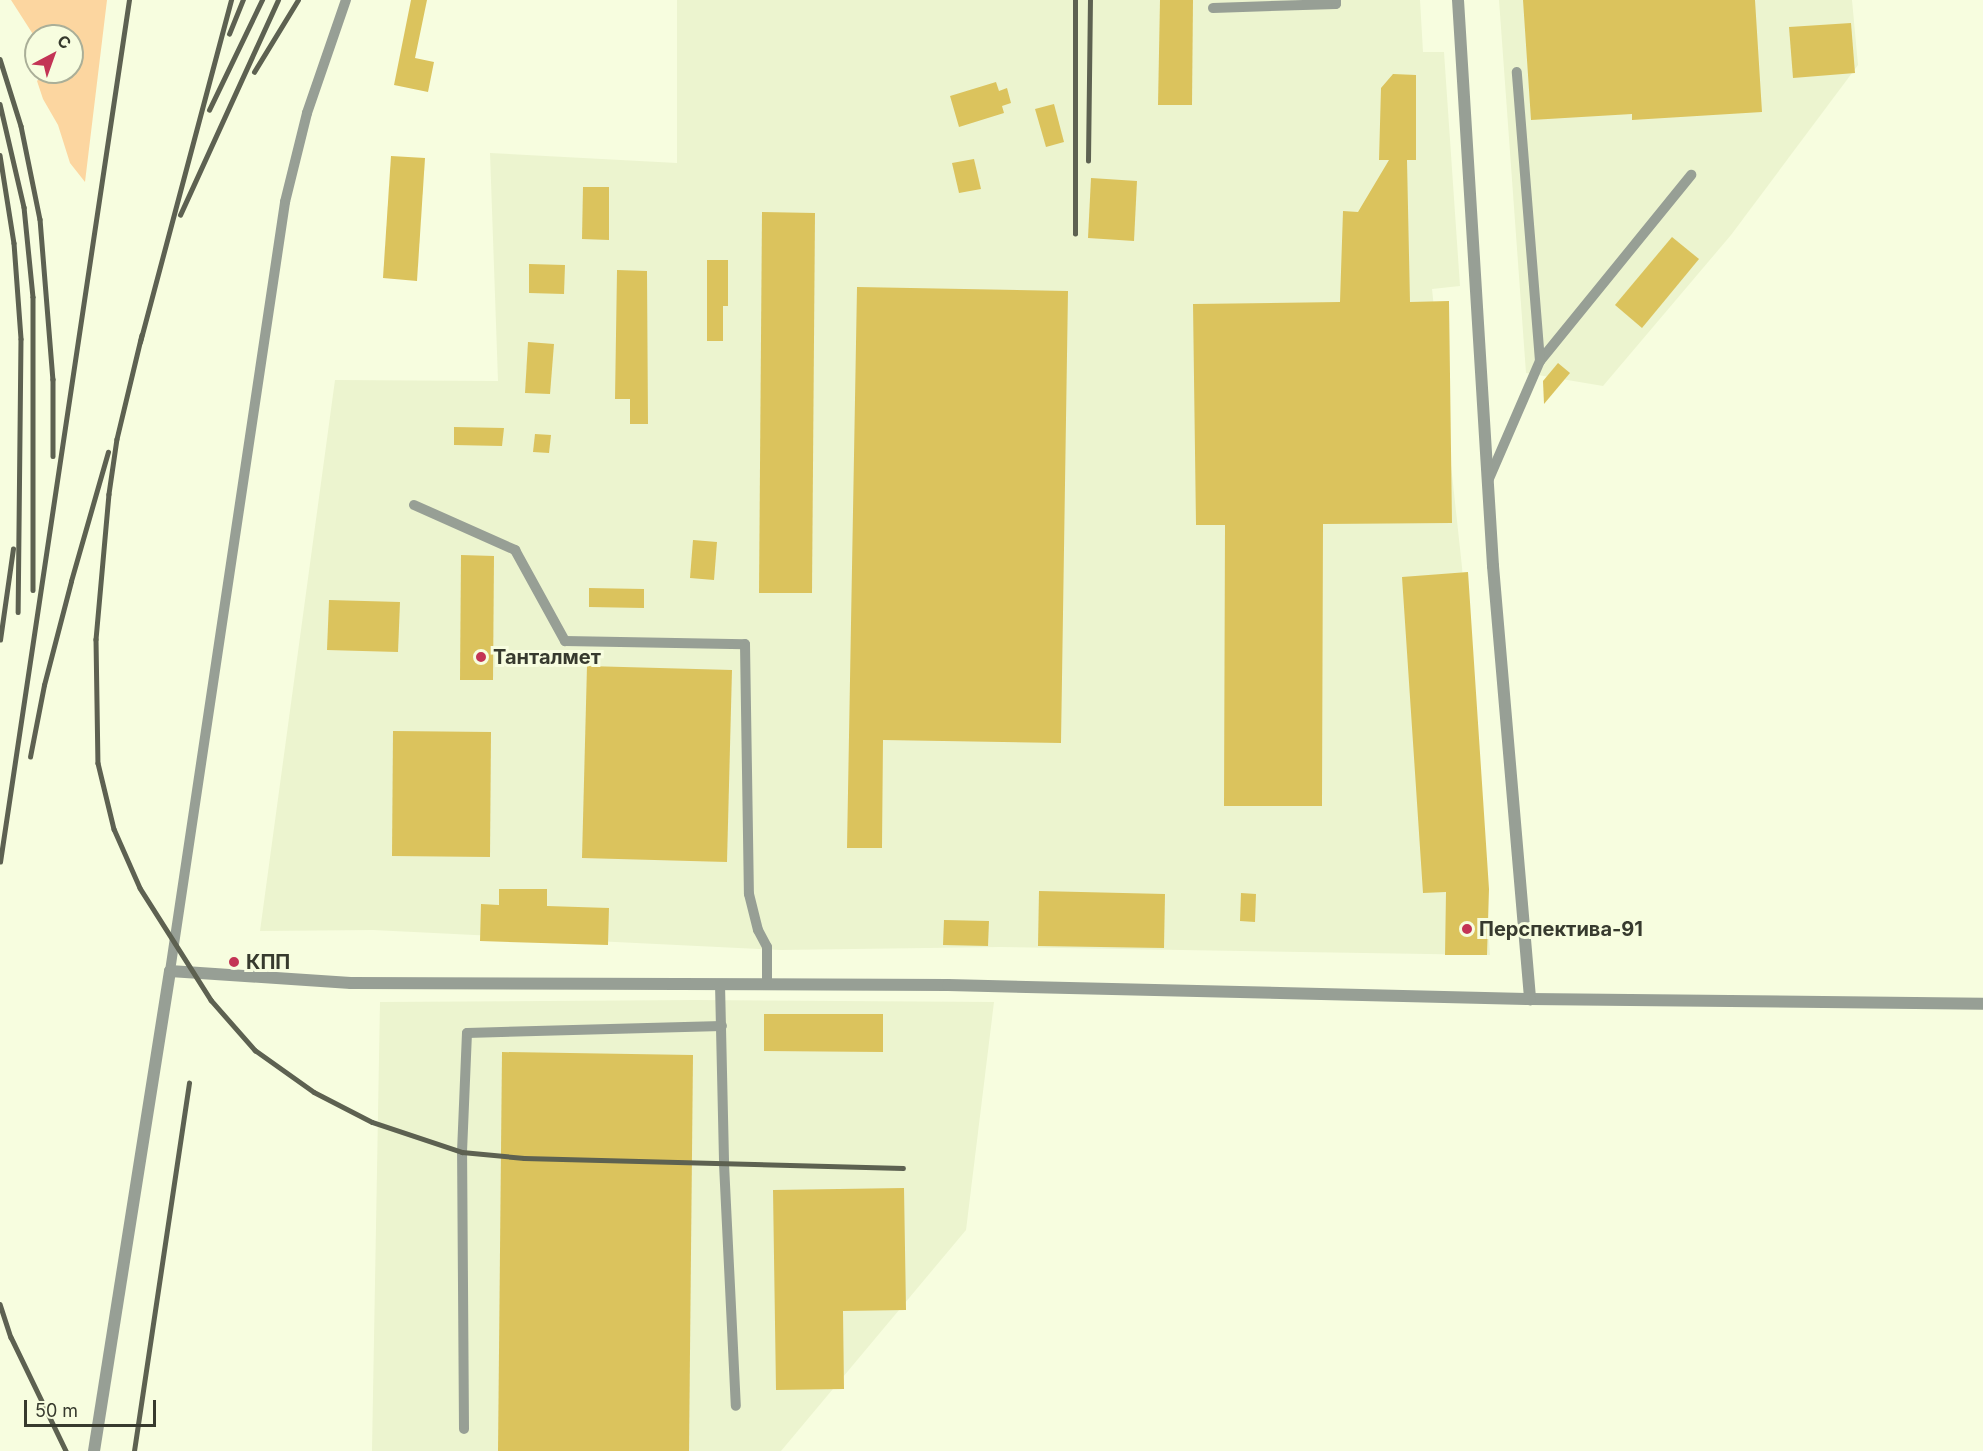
<!DOCTYPE html>
<meta charset="utf-8">
<style>
body{margin:0}
#map{position:relative;width:1983px;height:1451px;overflow:hidden;background:#f7fddf;font-family:Inter,sans-serif}
div>[style]{position:absolute}
[style*='--x']{left:calc(var(--x)*1px);top:calc(var(--y)*1px);width:calc(var(--w)*1px);rotate:calc(var(--a)*1deg)}
.built>*{inset:0;background:#ecf4cf}
.green>*{inset:0;background:#fcd6a0}
.building>*{inset:0;background:#dbc35d}
.lane>*{height:10px;margin:-5px;padding:0 5px;transform-origin:5px;border-radius:5px;background:#979f95}
.street>*{height:12px;margin:-6px;padding:0 6px;transform-origin:6px;border-radius:6px;background:#979f95}
.rail>*{height:4.5px;margin:-2.25px;padding:0 2.25px;transform-origin:2.25px;border-radius:2.25px;background:#5d6151}
.dots>*{width:16px;height:16px;translate:-50% -50%;box-sizing:border-box;border:3px solid #f7fddf;border-radius:50%}
span{translate:-50% -50%;white-space:nowrap;text-align:center;line-height:1.15;-webkit-text-stroke:6px #f7fddf;paint-order:stroke}
.poi-label{font-size:20px;color:#373a2e;font-weight:700}
.left{translate:0 -50%;text-align:left}
.north{position:absolute;left:24px;top:24px;width:60px;height:60px;box-sizing:border-box;background:#f7fddf;border:2px solid #aaaf98;border-radius:50%;rotate:41deg;font-size:16px;font-weight:700;line-height:24px;text-align:center;color:#373a2e}
.north::after{content:'';display:block;margin:auto;width:21px;height:27px;background:#c33455;clip-path:polygon(50% 0,100% 100%,50% 72%,0 100%)}
.scale{position:absolute;left:24px;top:1400px;width:132px;height:27px;box-sizing:border-box;border:3px solid #373a2e;border-top:0;padding-left:8px;font-size:18px;line-height:21px;white-space:nowrap;color:#373a2e;-webkit-text-stroke:4px #f7fddf;paint-order:stroke}
</style>
<div id="map">
<div class="built">
<i style="clip-path:polygon(677px 0,1420px 0,1423px 52px,1444px 52px,1460px 286px,1432px 289px,1462px 567px,1490px 955px,1000px 947px,780px 950px,373px 930px,260px 931px,335px 380px,498px 381px,490px 153px,677px 163px)"></i>
<i style="clip-path:polygon(1499px 0,1852px 0,1858px 65px,1731px 235px,1603px 386px,1526px 373px)"></i>
<i style="clip-path:polygon(696px 1000px,994px 1002px,966px 1230px,781px 1451px,372px 1451px,380px 1002px)"></i>
</div>
<div class="green">
<i style="clip-path:polygon(11px 0,107px 0,85px 182px,70px 163px,58px 125px,43px 99px,37px 81px,45px 72px,72px 72px,72px 36px,36px 36px,36px 39px)"></i>
</div>
<div class="building">
<i style="clip-path:polygon(411px 0,427px 0,415px 58px,434px 62px,428px 92px,394px 85px)"></i>
<i style="clip-path:polygon(1160px 0,1193px 0,1192px 105px,1158px 105px)"></i>
<i style="clip-path:polygon(1523px 0,1755px 0,1762px 112px,1632px 120px,1632px 114px,1531px 120px)"></i>
<i style="clip-path:polygon(1851px 23px,1855px 73px,1793px 78px,1789px 27px)"></i>
<i style="clip-path:polygon(1393px 74px,1416px 75px,1416px 160px,1407px 160px,1410px 302px,1449px 301px,1452px 523px,1323px 524px,1322px 806px,1224px 806px,1225px 525px,1196px 525px,1193px 304px,1340px 302px,1343px 211px,1358px 212px,1389px 160px,1379px 160px,1381px 88px)"></i>
<i style="clip-path:polygon(996px 82px,999px 91px,1007px 88px,1011px 103px,1002px 106px,1004px 113px,959px 127px,950px 96px)"></i>
<i style="clip-path:polygon(1054px 104px,1064px 142px,1046px 147px,1035px 109px)"></i>
<i style="clip-path:polygon(391px 156px,425px 158px,417px 281px,383px 278px)"></i>
<i style="clip-path:polygon(974px 159px,981px 189px,959px 193px,952px 163px)"></i>
<i style="clip-path:polygon(1091px 178px,1137px 181px,1134px 241px,1088px 238px)"></i>
<i style="clip-path:polygon(583px 187px,609px 187px,609px 240px,582px 239px)"></i>
<i style="clip-path:polygon(762px 212px,815px 213px,812px 593px,759px 593px)"></i>
<i style="clip-path:polygon(1672px 237px,1699px 259px,1642px 328px,1615px 305px)"></i>
<i style="clip-path:polygon(707px 260px,728px 260px,728px 306px,723px 306px,723px 341px,707px 341px)"></i>
<i style="clip-path:polygon(529px 264px,565px 265px,564px 294px,529px 293px)"></i>
<i style="clip-path:polygon(617px 270px,647px 271px,648px 424px,630px 424px,630px 399px,615px 399px)"></i>
<i style="clip-path:polygon(857px 287px,1068px 291px,1061px 743px,883px 740px,882px 848px,847px 848px)"></i>
<i style="clip-path:polygon(528px 342px,554px 344px,550px 394px,525px 393px)"></i>
<i style="clip-path:polygon(1558px 363px,1570px 373px,1544px 404px,1543px 381px)"></i>
<i style="clip-path:polygon(454px 427px,504px 428px,502px 446px,454px 445px)"></i>
<i style="clip-path:polygon(535px 434px,551px 435px,549px 453px,533px 452px)"></i>
<i style="clip-path:polygon(693px 540px,717px 542px,714px 580px,690px 578px)"></i>
<i style="clip-path:polygon(461px 555px,494px 556px,493px 680px,460px 680px)"></i>
<i style="clip-path:polygon(1468px 572px,1489px 889px,1487px 955px,1445px 955px,1446px 892px,1423px 893px,1402px 577px)"></i>
<i style="clip-path:polygon(589px 588px,644px 589px,644px 608px,589px 607px)"></i>
<i style="clip-path:polygon(329px 600px,400px 602px,398px 652px,327px 650px)"></i>
<i style="clip-path:polygon(587px 666px,732px 670px,727px 862px,582px 858px)"></i>
<i style="clip-path:polygon(393px 731px,491px 732px,490px 857px,392px 856px)"></i>
<i style="clip-path:polygon(499px 889px,547px 889px,547px 906px,609px 908px,608px 945px,480px 941px,481px 904px,499px 905px)"></i>
<i style="clip-path:polygon(1039px 891px,1165px 894px,1164px 948px,1038px 946px)"></i>
<i style="clip-path:polygon(1241px 893px,1256px 894px,1255px 922px,1240px 921px)"></i>
<i style="clip-path:polygon(944px 920px,989px 921px,988px 946px,943px 945px)"></i>
<i style="clip-path:polygon(764px 1014px,883px 1014px,883px 1052px,764px 1051px)"></i>
<i style="clip-path:polygon(502px 1052px,693px 1055px,689px 1451px,498px 1451px)"></i>
<i style="clip-path:polygon(904px 1188px,906px 1310px,843px 1311px,844px 1389px,776px 1390px,773px 1190px)"></i>
</div>
<div class="lane">
<i style="--x:1213;--y:8;--w:123;--a:-1.9"></i>
<i style="--x:1336;--y:4;--w:4;--a:-90"></i>
<i style="--x:1540;--y:361;--w:240;--a:-50.9"></i>
<i style="--x:1488;--y:481;--w:131;--a:-66.6"></i>
<i style="--x:1540;--y:361;--w:290;--a:-94.6"></i>
<i style="--x:414;--y:505;--w:111;--a:24"></i>
<i style="--x:515;--y:550;--w:104;--a:61.2"></i>
<i style="--x:565;--y:641;--w:180;--a:1"></i>
<i style="--x:745;--y:644;--w:250;--a:89.1"></i>
<i style="--x:749;--y:894;--w:37;--a:76"></i>
<i style="--x:758;--y:930;--w:19;--a:62"></i>
<i style="--x:767;--y:947;--w:38;--a:90"></i>
<i style="--x:170;--y:971;--w:778;--a:-81.49"></i>
<i style="--x:285;--y:202;--w:92;--a:-76.1"></i>
<i style="--x:307;--y:113;--w:120;--a:-71"></i>
<i style="--x:720;--y:984;--w:180;--a:88.7"></i>
<i style="--x:724;--y:1164;--w:242;--a:87.2"></i>
<i style="--x:464;--y:1429;--w:277;--a:-90.4"></i>
<i style="--x:462;--y:1152;--w:119;--a:-87.6"></i>
<i style="--x:467;--y:1033;--w:255;--a:-1.6"></i>
</div>
<div class="street">
<i style="--x:1458;--y:0;--w:567;--a:86.46"></i>
<i style="--x:1493;--y:566;--w:435;--a:85.1"></i>
<i style="--x:1530;--y:999;--w:453;--a:0.6"></i>
<i style="--x:94;--y:1451;--w:486;--a:-81"></i>
<i style="--x:170;--y:971;--w:181;--a:3.8"></i>
<i style="--x:351;--y:983;--w:597;--a:0.19"></i>
<i style="--x:948;--y:985;--w:582;--a:1.38"></i>
</div>
<div class="rail">
<i style="--x:229;--y:34;--w:37;--a:-68"></i>
<i style="--x:0;--y:59;--w:70;--a:72.6"></i>
<i style="--x:21;--y:126;--w:95;--a:78.5"></i>
<i style="--x:40;--y:219;--w:161;--a:85.4"></i>
<i style="--x:53;--y:379;--w:77;--a:90"></i>
<i style="--x:254;--y:72;--w:84;--a:-58.6"></i>
<i style="--x:0;--y:104;--w:106;--a:76.9"></i>
<i style="--x:24;--y:207;--w:90;--a:84.3"></i>
<i style="--x:33;--y:297;--w:293;--a:90"></i>
<i style="--x:209;--y:110;--w:122;--a:-64.3"></i>
<i style="--x:0;--y:155;--w:89;--a:81"></i>
<i style="--x:14;--y:243;--w:96;--a:85.8"></i>
<i style="--x:21;--y:339;--w:273;--a:90.6"></i>
<i style="--x:1088;--y:161;--w:161;--a:-89.3"></i>
<i style="--x:180;--y:215;--w:236;--a:-65.5"></i>
<i style="--x:1075;--y:234;--w:234;--a:-90"></i>
<i style="--x:142;--y:335;--w:107;--a:103.5"></i>
<i style="--x:117;--y:439;--w:56;--a:98.3"></i>
<i style="--x:109;--y:494;--w:146;--a:95.1"></i>
<i style="--x:96;--y:639;--w:124;--a:89.1"></i>
<i style="--x:98;--y:763;--w:68;--a:76.4"></i>
<i style="--x:114;--y:829;--w:64;--a:66.2"></i>
<i style="--x:140;--y:888;--w:133;--a:57.6"></i>
<i style="--x:211;--y:1000;--w:67;--a:48.7"></i>
<i style="--x:255;--y:1050;--w:72;--a:35.4"></i>
<i style="--x:314;--y:1092;--w:65;--a:27.3"></i>
<i style="--x:372;--y:1122;--w:95;--a:18.4"></i>
<i style="--x:462;--y:1152;--w:62;--a:5.5"></i>
<i style="--x:524;--y:1158;--w:379;--a:1.5"></i>
<i style="--x:140;--y:342;--w:354;--a:-75.1"></i>
<i style="--x:0;--y:640;--w:92;--a:-81.9"></i>
<i style="--x:30;--y:757;--w:73;--a:-79"></i>
<i style="--x:44;--y:685;--w:107;--a:-75.4"></i>
<i style="--x:71;--y:581;--w:134;--a:-74"></i>
<i style="--x:0;--y:862;--w:872;--a:-81.49"></i>
<i style="--x:0;--y:1304;--w:35;--a:72"></i>
<i style="--x:11;--y:1337;--w:127;--a:64.2"></i>
<i style="--x:134;--y:1451;--w:372;--a:-81.5"></i>
</div>
<div class="dots">
<i style="left:481px;top:657px;background:#c33455"></i>
<i style="left:1467px;top:929px;background:#c33455"></i>
<i style="left:234px;top:962px;background:#c33455"></i>
</div>
<div class="poi-label">
<span class="left" style="left:493px;top:657px">Танталмет</span>
<span class="left" style="left:1479px;top:929px">Перспектива-91</span>
<span class="left" style="left:246px;top:962px">КПП</span>
</div>
<div class="north">С</div>
<div class="scale">50 m</div>
</div>
